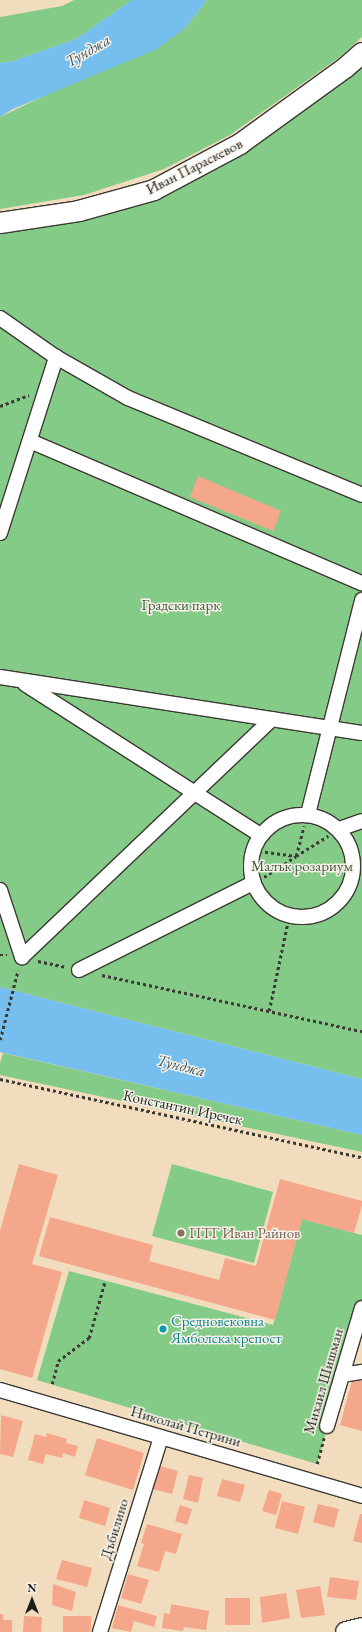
<!DOCTYPE html>
<meta charset="utf-8">
<style>
body{margin:0}
#map{position:relative;width:362px;height:1632px;overflow:hidden;background:#f1ddbd;font-family:"EB Garamond",serif}
div>[style]{position:absolute}
[style*='--x']{left:calc(var(--x)*1px);top:calc(var(--y)*1px);width:calc(var(--w)*1px);rotate:calc(var(--a)*1deg)}
.green>*{inset:0;background:#83cb86}
.water>*{inset:0;background:#75beed}
.building>*{inset:0;background:#f5a78b}
.path>*{height:2.5px;margin-top:-1.25px;transform-origin:0;background:repeating-linear-gradient(90deg,#3c3934 0 3px,transparent 0 6px)}
.roads{filter:drop-shadow(1px 0 #3c3934) drop-shadow(-1px 0 #3c3934) drop-shadow(0 1px #3c3934) drop-shadow(0 -1px #3c3934)}
.street>*{height:14px;margin:-7px;padding:0 7px;transform-origin:7px;border-radius:7px;background:#fff}
.street>.ring{margin:-7px;padding:0;box-sizing:content-box;background:none;border:14px solid #fff;border-radius:50%}
.secondary>*{height:20px;margin:-10px;padding:0 10px;transform-origin:10px;border-radius:10px;background:#fff}
.dots>*{width:11px;height:11px;translate:-50% -50%;box-sizing:border-box;border:2px solid #f7f3e8;border-radius:50%}
span{translate:-50% -50%;white-space:nowrap;text-align:center;line-height:1.15;-webkit-text-stroke:3px #f7f3e8;paint-order:stroke}
.street-label{font-size:15px;color:#1c1c1c}
.park-label{font-size:15px;color:#405941}
.education-label{font-size:15px;color:#785e54}
.left{translate:0 -50%;text-align:left}
.culture-label{font-size:15px;color:#0d838f}
.water-label{font-size:16px;color:#3b5565;font-style:italic}
.north{position:absolute;left:12px;top:1580px;width:40px;height:40px;-webkit-text-stroke:3px #f7f3e8;paint-order:stroke;rotate:0deg;font-size:11px;font-weight:700;line-height:16px;text-align:center;color:#1c1c1c}
.north::after{content:'';display:block;margin:auto;width:14px;height:18px;background:#1c1c1c;clip-path:polygon(50% 0,100% 100%,50% 72%,0 100%)}
</style>
<div id="map">
<div class="green">
<i style="clip-path:polygon(74px 0,132px 0,76px 39px,13px 61px,0 63px,0 17px,62px 6px)"></i>
<i style="clip-path:polygon(207px 0,362px 0,362px 37px,341px 56px,230px 135px,164px 169px,84px 195px,0 209px,0 117px,184px 29px)"></i>
<i style="clip-path:polygon(362px 53px,362px 1079px,0 987px,0 223px,154px 190px)"></i>
<i style="clip-path:polygon(3px 1053px,362px 1135px,362px 1152px,0 1075px,0 1063px)"></i>
<i style="clip-path:polygon(172px 1164px,273px 1192px,254px 1263px,152px 1236px)"></i>
<i style="clip-path:polygon(302px 1219px,362px 1235px,362px 1308px,317px 1464px,37px 1380px,69px 1271px,273px 1325px)"></i>
</div>
<div class="water">
<i style="clip-path:polygon(132px 0,207px 0,184px 29px,157px 49px,13px 109px,0 117px,0 63px,13px 61px,76px 39px)"></i>
<i style="clip-path:polygon(0 987px,362px 1079px,362px 1135px,0 1052px)"></i>
</div>
<div class="building">
<i style="clip-path:polygon(198px 476px,281px 511px,273px 531px,190px 497px)"></i>
<i style="clip-path:polygon(19px 1164px,58px 1175px,32px 1264px,62px 1272px,32px 1378px,0 1369px,0 1231px)"></i>
<i style="clip-path:polygon(280px 1179px,362px 1201px,362px 1205px,354px 1233px,302px 1219px,275px 1320px,39px 1256px,50px 1217px,153px 1245px,149px 1261px,219px 1280px,225px 1258px,256px 1266px)"></i>
<i style="clip-path:polygon(353px 1377px,362px 1379px,362px 1431px,340px 1425px)"></i>
<i style="clip-path:polygon(1px 1415px,23px 1421px,13px 1457px,0 1454px)"></i>
<i style="clip-path:polygon(47px 1433px,67px 1439px,66px 1443px,78px 1446px,75px 1457px,63px 1453px,62px 1458px,46px 1454px,43px 1464px,28px 1460px,35px 1434px,46px 1437px)"></i>
<i style="clip-path:polygon(97px 1438px,144px 1453px,133px 1490px,85px 1475px)"></i>
<i style="clip-path:polygon(160px 1466px,178px 1471px,172px 1494px,153px 1489px)"></i>
<i style="clip-path:polygon(189px 1475px,203px 1478px,198px 1503px,183px 1499px)"></i>
<i style="clip-path:polygon(222px 1479px,245px 1485px,240px 1502px,217px 1496px)"></i>
<i style="clip-path:polygon(269px 1490px,282px 1494px,276px 1515px,262px 1511px)"></i>
<i style="clip-path:polygon(84px 1500px,110px 1508px,105px 1526px,79px 1518px)"></i>
<i style="clip-path:polygon(282px 1501px,305px 1507px,298px 1534px,275px 1528px)"></i>
<i style="clip-path:polygon(318px 1504px,339px 1509px,334px 1528px,313px 1522px)"></i>
<i style="clip-path:polygon(180px 1505px,192px 1509px,187px 1525px,175px 1521px)"></i>
<i style="clip-path:polygon(360px 1514px,362px 1514px,362px 1543px,353px 1541px)"></i>
<i style="clip-path:polygon(147px 1524px,182px 1534px,176px 1554px,165px 1551px,159px 1572px,137px 1566px,144px 1544px,141px 1543px)"></i>
<i style="clip-path:polygon(62px 1560px,92px 1568px,87px 1587px,56px 1579px)"></i>
<i style="clip-path:polygon(128px 1574px,149px 1580px,141px 1604px,121px 1598px)"></i>
<i style="clip-path:polygon(330px 1577px,359px 1581px,356px 1600px,327px 1597px)"></i>
<i style="clip-path:polygon(53px 1584px,76px 1592px,72px 1611px,52px 1605px)"></i>
<i style="clip-path:polygon(320px 1586px,325px 1615px,301px 1618px,296px 1590px)"></i>
<i style="clip-path:polygon(286px 1593px,290px 1618px,262px 1623px,260px 1597px)"></i>
<i style="clip-path:polygon(225px 1598px,250px 1598px,250px 1625px,225px 1625px)"></i>
<i style="clip-path:polygon(171px 1604px,209px 1611px,206px 1630px,184px 1627px,183px 1631px,162px 1628px,164px 1613px,170px 1614px)"></i>
<i style="clip-path:polygon(118px 1605px,157px 1616px,154px 1627px,134px 1621px,131px 1632px,112px 1628px)"></i>
<i style="clip-path:polygon(0 1614px,3px 1614px,3px 1620px,12px 1620px,12px 1632px,0 1632px)"></i>
<i style="clip-path:polygon(24px 1616px,42px 1617px,41px 1632px,23px 1632px)"></i>
<i style="clip-path:polygon(63px 1616px,91px 1616px,91px 1629px,90px 1632px,63px 1632px)"></i>
</div>
<div class="path">
<i style="--x:0;--y:406;--w:31;--a:-21"></i>
<i style="--x:253;--y:850;--w:43;--a:7.9"></i>
<i style="--x:296;--y:856;--w:38;--a:-32"></i>
<i style="--x:264;--y:877;--w:38;--a:-33"></i>
<i style="--x:296;--y:856;--w:31;--a:-75"></i>
<i style="--x:0;--y:955;--w:7;--a:0"></i>
<i style="--x:38;--y:961;--w:29;--a:12"></i>
<i style="--x:102;--y:975;--w:266;--a:12.2"></i>
<i style="--x:269;--y:1011;--w:97;--a:-78.1"></i>
<i style="--x:0;--y:1040;--w:72;--a:-75.6"></i>
<i style="--x:0;--y:1079;--w:370;--a:12.2"></i>
<i style="--x:52;--y:1384;--w:24;--a:-75"></i>
<i style="--x:58;--y:1361;--w:39;--a:-37"></i>
<i style="--x:89;--y:1338;--w:59;--a:-74.3"></i>
<i style="--x:317;--y:1464;--w:27;--a:-75"></i>
</div>
<div class="roads">
<div class="street">
<i style="--x:0;--y:318;--w:68;--a:34.9"></i>
<i style="--x:56;--y:357;--w:83;--a:29.7"></i>
<i style="--x:128;--y:398;--w:253;--a:22.5"></i>
<i style="--x:30;--y:441;--w:361;--a:23.2"></i>
<i style="--x:0;--y:533;--w:185;--a:-72.3"></i>
<i style="--x:0;--y:677;--w:366;--a:8.8"></i>
<i style="--x:25;--y:684;--w:279;--a:32.7"></i>
<i style="--x:308;--y:814;--w:221;--a:-75.8"></i>
<i class="ring" style="left:251px;top:815px;width:88px;height:88px"></i>
<i style="--x:339;--y:829;--w:24;--a:-19"></i>
<i style="--x:0;--y:890;--w:71;--a:71.8"></i>
<i style="--x:22;--y:957;--w:345;--a:-43.6"></i>
<i style="--x:79;--y:970;--w:195;--a:-26.6"></i>
<i style="--x:342;--y:1375;--w:20;--a:-9"></i>
<i style="--x:0;--y:1390;--w:377;--a:16.3"></i>
<i style="--x:327;--y:1426;--w:123;--a:-73.5"></i>
<i style="--x:100;--y:1632;--w:204;--a:-72.6"></i>
</div>
<div class="secondary">
<i style="--x:0;--y:223;--w:80;--a:-8.6"></i>
<i style="--x:79;--y:211;--w:78;--a:-15.6"></i>
<i style="--x:154;--y:190;--w:98;--a:-28.1"></i>
<i style="--x:240;--y:144;--w:130;--a:-35.9"></i>
<i style="--x:345;--y:68;--w:23;--a:-41"></i>
<i style="--x:346;--y:1632;--w:16;--a:-14"></i>
</div>
</div>
<div class="dots">
<i style="left:181px;top:1233px;background:#8d6e63"></i>
<i style="left:163px;top:1329px;background:#0f9aa8"></i>
</div>
<div class="street-label">
<span style="left:194px;top:166px;rotate:-27deg">Иван Параскевов</span>
<span style="left:183px;top:1107px;rotate:12deg">Константин Иречек</span>
<span style="left:323px;top:1381px;rotate:-74deg">Михаил Шишман</span>
<span style="left:186px;top:1426px;rotate:16deg">Николай Петрини</span>
<span style="left:114px;top:1529px;rotate:-73deg">Дъбилино</span>
</div>
<div class="park-label">
<span style="left:181px;top:605px">Градски парк</span>
<span style="left:302px;top:866px">Малък розариум</span>
</div>
<div class="education-label">
<span class="left" style="left:189px;top:1233px">ПТГ Иван Райнов</span>
</div>
<div class="culture-label">
<span class="left" style="left:171px;top:1329px">Средновековна<br>Ямболска крепост</span>
</div>
<div class="water-label">
<span style="left:88px;top:51px;rotate:-30deg">Тунджа</span>
<span style="left:181px;top:1066px;rotate:14deg">Тунджа</span>
</div>
<div class="north">N</div>
</div>
